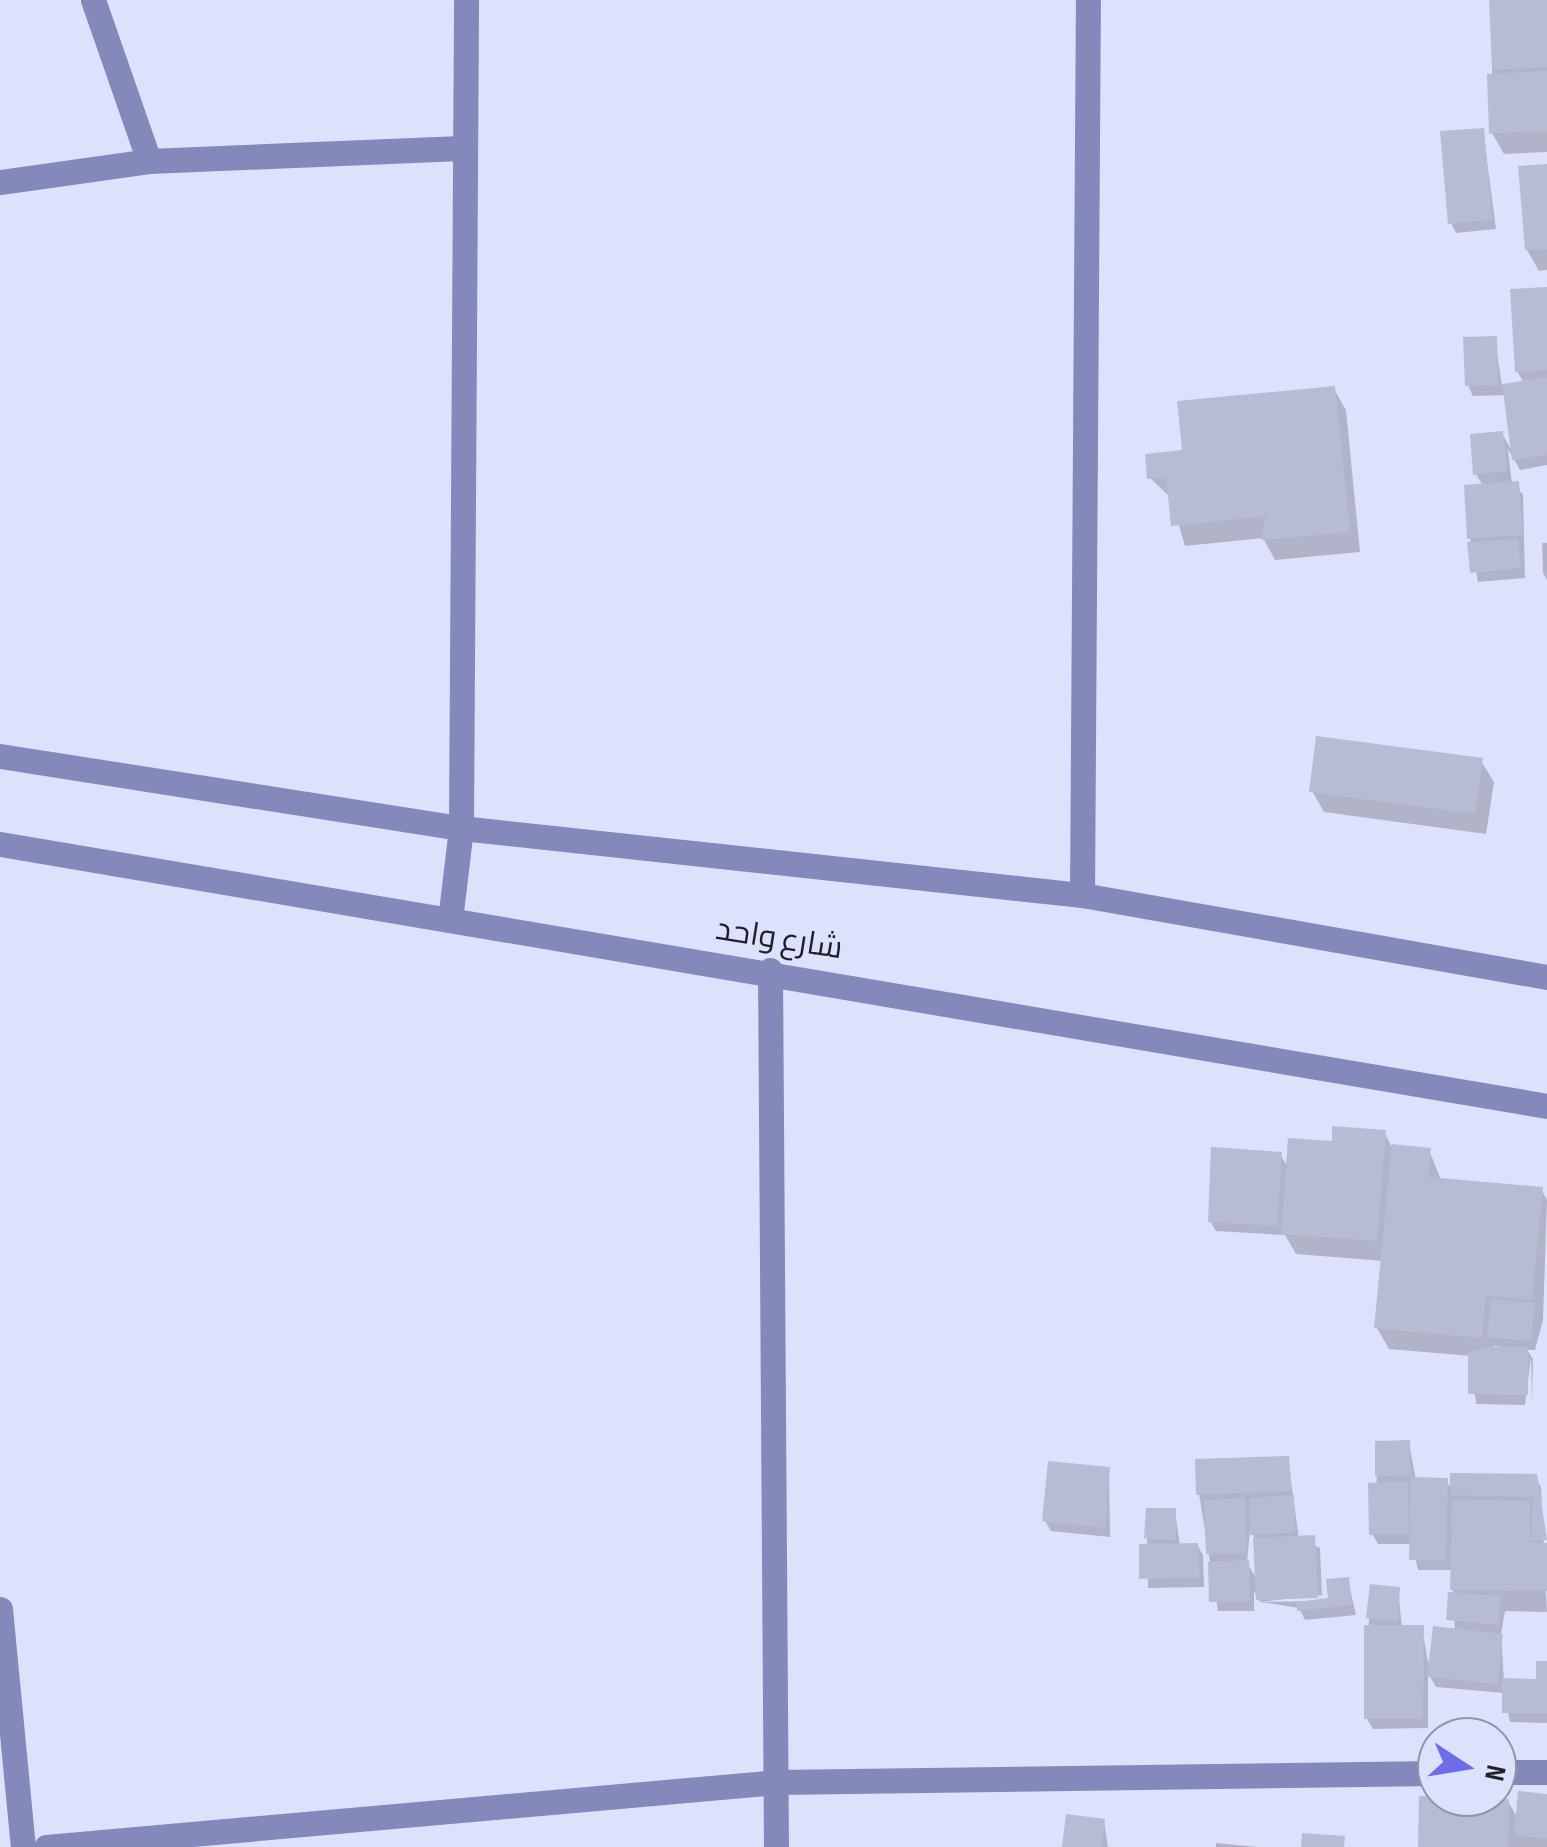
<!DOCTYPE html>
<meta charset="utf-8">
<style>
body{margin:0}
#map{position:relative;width:1547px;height:1847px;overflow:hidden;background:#dee1fb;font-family:"Sofia Sans Condensed",Cairo,sans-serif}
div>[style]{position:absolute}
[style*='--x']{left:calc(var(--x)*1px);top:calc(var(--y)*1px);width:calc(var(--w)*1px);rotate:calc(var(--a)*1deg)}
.shadow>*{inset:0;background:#0003}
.building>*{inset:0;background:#b8bbd4}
.minor>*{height:25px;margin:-12.5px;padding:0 12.5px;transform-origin:12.5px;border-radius:12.5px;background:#8489bc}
.tertiary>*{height:25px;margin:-12.5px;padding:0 12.5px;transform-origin:12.5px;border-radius:12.5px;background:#8489bc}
span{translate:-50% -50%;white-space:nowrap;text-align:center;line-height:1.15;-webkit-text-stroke:8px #dee1fb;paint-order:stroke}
.street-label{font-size:32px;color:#1f212a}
.north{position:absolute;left:1417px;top:1717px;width:100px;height:100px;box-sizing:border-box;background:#dee1fb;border:2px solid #9294a7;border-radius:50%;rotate:102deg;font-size:28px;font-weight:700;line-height:40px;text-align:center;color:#1f212a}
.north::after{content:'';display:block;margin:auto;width:35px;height:45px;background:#6d6de7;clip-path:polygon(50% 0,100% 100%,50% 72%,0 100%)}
</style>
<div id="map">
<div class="shadow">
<i style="clip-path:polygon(1492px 0,1547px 0,1547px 152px,1504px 154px,1492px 133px)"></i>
<i style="clip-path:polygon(1483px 130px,1496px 229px,1456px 233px,1451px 223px)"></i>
<i style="clip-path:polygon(1547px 166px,1547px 270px,1539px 271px,1527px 250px)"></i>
<i style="clip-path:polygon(1547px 289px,1547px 465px,1520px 470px,1508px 449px,1512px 484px,1523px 494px,1525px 578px,1478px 582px,1470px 538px,1483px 486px,1476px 474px,1502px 434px,1514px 454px,1506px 395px,1473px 396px,1468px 386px,1495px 339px,1502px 386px,1524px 383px,1517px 371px)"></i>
<i style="clip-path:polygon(1334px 389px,1346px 410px,1360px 552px,1275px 560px,1263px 538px,1185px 546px,1171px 498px,1150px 478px)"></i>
<i style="clip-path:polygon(1542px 543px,1547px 543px,1547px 580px,1543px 573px)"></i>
<i style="clip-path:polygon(1481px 761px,1494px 782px,1486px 834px,1324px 812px,1312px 791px)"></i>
<i style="clip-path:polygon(evenodd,1384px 1132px,1392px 1147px,1429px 1150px,1441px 1180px,1541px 1189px,1547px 1200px,1543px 1320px,1535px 1350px,1527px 1350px,1533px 1359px,1532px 1405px,1531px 1357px,1525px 1405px,1476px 1404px,1471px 1356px,1389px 1349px,1377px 1328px,1383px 1261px,1296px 1254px,1285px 1235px,1216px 1231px,1210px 1221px,1280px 1154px,1289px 1169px,1334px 1144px,1384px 1132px,1494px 1346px,1514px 1348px,1494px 1353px,1494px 1346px)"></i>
<i style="clip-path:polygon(1409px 1443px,1416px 1480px,1446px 1480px,1453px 1492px,1535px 1477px,1541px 1487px,1547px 1612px,1505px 1611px,1501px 1634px,1504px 1681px,1539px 1681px,1547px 1664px,1547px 1723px,1510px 1722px,1504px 1693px,1436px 1687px,1428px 1673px,1428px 1728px,1373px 1729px,1367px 1719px,1369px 1617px,1398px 1589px,1402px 1628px,1422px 1628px,1428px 1662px,1455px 1631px,1452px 1570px,1418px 1570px,1412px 1544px,1378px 1544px,1372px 1534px,1377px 1475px)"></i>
<i style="clip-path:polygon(evenodd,1288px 1459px,1299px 1539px,1320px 1548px,1322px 1595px,1260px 1602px,1254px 1591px,1254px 1611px,1218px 1611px,1199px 1494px,1288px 1459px,1250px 1529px,1256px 1540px,1258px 1581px,1247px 1563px,1250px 1529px)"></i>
<i style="clip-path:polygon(1109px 1469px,1110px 1537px,1051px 1531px,1045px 1521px)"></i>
<i style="clip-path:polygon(1175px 1511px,1180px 1546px,1197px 1545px,1203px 1555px,1204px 1587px,1148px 1588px,1147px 1538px)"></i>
<i style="clip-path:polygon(1348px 1580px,1356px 1615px,1305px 1620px,1299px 1608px,1260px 1602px,1329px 1601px)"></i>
<i style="clip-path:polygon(1547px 1797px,1547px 1847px,1420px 1847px,1508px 1801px,1518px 1819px)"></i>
<i style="clip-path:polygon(1104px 1821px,1108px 1847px,1065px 1847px)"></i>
<i style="clip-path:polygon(1216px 1843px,1258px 1847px,1216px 1847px)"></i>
</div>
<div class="building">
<i style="clip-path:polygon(1489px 0,1547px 0,1547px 67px,1492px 70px)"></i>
<i style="clip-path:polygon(1547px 71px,1547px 131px,1489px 134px,1487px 74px)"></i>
<i style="clip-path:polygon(1484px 128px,1492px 220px,1448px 224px,1440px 131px)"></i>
<i style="clip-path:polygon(1547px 164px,1547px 249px,1525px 250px,1518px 166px)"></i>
<i style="clip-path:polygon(1547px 287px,1547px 370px,1515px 372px,1510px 289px)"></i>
<i style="clip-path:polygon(1497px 336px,1498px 385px,1465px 386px,1463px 337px)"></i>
<i style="clip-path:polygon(1547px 377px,1547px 455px,1512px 460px,1502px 384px)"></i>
<i style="clip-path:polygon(1335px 386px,1350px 532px,1261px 540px,1266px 516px,1171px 526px,1166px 477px,1147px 479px,1145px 454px,1182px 450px,1177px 401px)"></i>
<i style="clip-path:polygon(1503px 431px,1507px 471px,1473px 475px,1470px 434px)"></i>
<i style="clip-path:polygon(1519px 481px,1523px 535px,1467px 539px,1464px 485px)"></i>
<i style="clip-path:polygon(1518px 539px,1521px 568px,1470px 573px,1467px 542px)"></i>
<i style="clip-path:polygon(1316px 736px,1483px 758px,1475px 814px,1309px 792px)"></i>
<i style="clip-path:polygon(1332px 1126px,1386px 1130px,1377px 1241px,1281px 1234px,1288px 1138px,1332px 1141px)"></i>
<i style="clip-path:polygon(1392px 1144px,1431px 1148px,1428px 1177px,1543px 1187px,1532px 1300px,1486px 1296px,1482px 1338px,1374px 1328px)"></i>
<i style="clip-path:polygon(1211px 1147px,1282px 1152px,1277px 1226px,1208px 1222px)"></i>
<i style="clip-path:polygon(1491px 1299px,1535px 1303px,1531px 1341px,1487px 1337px)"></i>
<i style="clip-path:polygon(1484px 1347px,1528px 1347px,1528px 1395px,1468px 1394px,1468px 1353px)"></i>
<i style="clip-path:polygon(1410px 1440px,1411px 1475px,1375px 1476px,1375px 1441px)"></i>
<i style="clip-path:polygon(1289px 1456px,1292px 1491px,1196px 1495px,1195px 1459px)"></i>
<i style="clip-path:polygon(1048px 1461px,1110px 1467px,1105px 1528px,1042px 1521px)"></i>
<i style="clip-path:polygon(1450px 1473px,1537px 1474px,1547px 1540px,1531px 1540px,1533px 1497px,1450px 1495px)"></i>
<i style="clip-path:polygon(1411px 1477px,1448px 1478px,1446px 1561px,1409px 1560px)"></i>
<i style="clip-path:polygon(1408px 1481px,1409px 1534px,1369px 1535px,1368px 1483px)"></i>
<i style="clip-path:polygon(1294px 1495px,1295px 1533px,1250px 1535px,1249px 1498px)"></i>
<i style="clip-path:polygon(1245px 1498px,1247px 1553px,1206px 1554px,1204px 1500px)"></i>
<i style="clip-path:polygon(1452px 1500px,1530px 1501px,1530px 1542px,1547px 1543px,1547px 1591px,1450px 1590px)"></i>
<i style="clip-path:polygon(1146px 1508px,1176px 1508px,1176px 1540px,1144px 1538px)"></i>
<i style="clip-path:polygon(1315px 1535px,1318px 1598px,1256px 1600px,1253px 1538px)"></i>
<i style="clip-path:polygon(1198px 1543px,1200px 1577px,1139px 1579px,1139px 1544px)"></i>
<i style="clip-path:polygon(1249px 1560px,1250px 1601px,1209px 1602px,1208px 1562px)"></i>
<i style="clip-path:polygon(1349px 1577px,1352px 1605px,1297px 1611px,1296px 1602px,1328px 1598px,1326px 1579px)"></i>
<i style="clip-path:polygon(1370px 1584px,1400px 1587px,1398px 1621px,1366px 1618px)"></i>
<i style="clip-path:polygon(1448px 1592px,1501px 1596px,1498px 1625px,1446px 1620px)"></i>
<i style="clip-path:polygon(1364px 1625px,1424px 1625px,1423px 1719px,1364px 1719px)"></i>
<i style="clip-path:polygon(1433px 1626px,1503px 1634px,1498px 1684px,1427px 1677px)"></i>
<i style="clip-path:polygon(1536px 1661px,1547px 1661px,1547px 1713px,1502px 1713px,1502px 1678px,1536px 1679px)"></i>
<i style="clip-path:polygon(1518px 1791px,1547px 1794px,1547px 1839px,1514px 1835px)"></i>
<i style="clip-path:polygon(1419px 1796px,1509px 1799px,1508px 1847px,1418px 1847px)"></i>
<i style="clip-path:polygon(1066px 1814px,1105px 1819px,1102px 1847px,1062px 1847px)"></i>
<i style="clip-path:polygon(1302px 1833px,1345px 1836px,1344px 1847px,1301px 1847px)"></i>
</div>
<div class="minor">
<i style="--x:93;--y:0;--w:170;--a:70.8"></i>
<i style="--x:0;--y:182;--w:150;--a:-8"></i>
<i style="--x:149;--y:161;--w:312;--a:-2.4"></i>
<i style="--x:1082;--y:895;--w:895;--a:-89.62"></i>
<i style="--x:450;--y:920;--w:93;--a:-83.2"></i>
<i style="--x:461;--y:828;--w:828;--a:-89.65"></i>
<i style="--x:770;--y:970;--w:877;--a:89.61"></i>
<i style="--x:0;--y:1609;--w:239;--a:84.5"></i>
<i style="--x:1497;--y:1772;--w:50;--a:0"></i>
<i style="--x:46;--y:1847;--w:734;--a:-5.08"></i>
<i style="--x:777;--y:1782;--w:660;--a:-0.78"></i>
</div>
<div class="tertiary">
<i style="--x:0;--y:756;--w:467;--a:8.9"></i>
<i style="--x:461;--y:828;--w:625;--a:6.16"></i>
<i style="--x:1082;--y:895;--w:472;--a:10"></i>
<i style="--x:0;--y:844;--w:1569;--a:9.61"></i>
</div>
<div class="street-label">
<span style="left:779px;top:940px;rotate:9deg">شارع واحد</span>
</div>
<div class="north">N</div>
</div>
